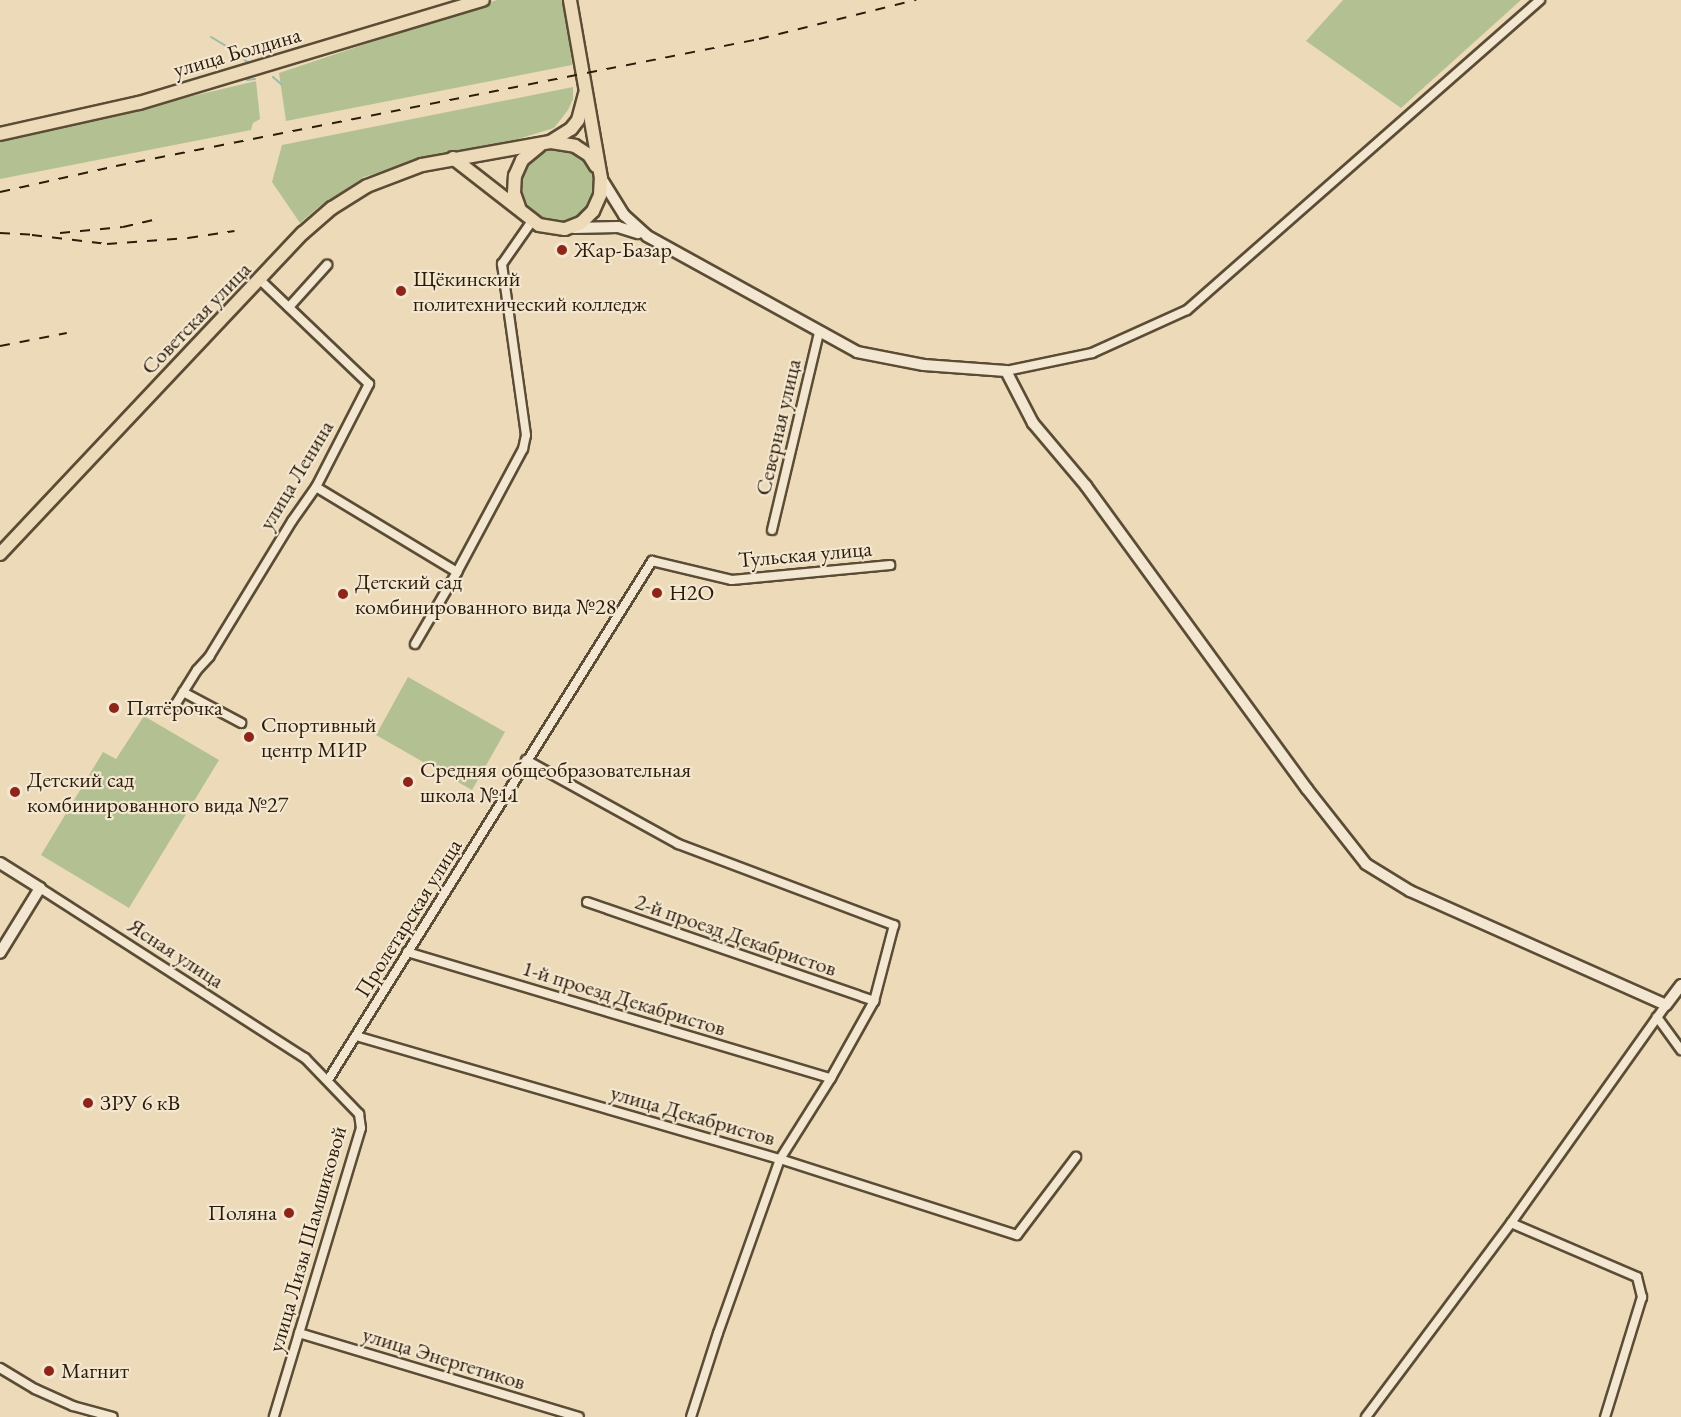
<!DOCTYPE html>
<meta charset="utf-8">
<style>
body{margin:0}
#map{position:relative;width:1681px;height:1417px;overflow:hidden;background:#ecdab8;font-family:"EB Garamond",serif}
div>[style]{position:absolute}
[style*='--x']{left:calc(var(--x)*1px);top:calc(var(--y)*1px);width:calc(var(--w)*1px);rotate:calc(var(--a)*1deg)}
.green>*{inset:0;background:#b3c192}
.round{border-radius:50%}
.stream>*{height:2px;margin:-1px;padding:0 1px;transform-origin:1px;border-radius:1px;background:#99bab0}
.roads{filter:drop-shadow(2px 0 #5b4c35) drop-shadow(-2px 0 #5b4c35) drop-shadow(0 2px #5b4c35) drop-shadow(0 -2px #5b4c35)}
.street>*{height:8px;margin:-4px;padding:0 4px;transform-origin:4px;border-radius:4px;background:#f3e7d1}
.secondary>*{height:10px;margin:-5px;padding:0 5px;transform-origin:5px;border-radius:5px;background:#f3e7d1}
.primary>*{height:12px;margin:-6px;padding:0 6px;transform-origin:6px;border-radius:6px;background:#ecdab8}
.rail>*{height:2px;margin-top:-1px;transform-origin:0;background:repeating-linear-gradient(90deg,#2b1c09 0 10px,transparent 0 20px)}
.dots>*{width:16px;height:16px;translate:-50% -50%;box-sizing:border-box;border:3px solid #f3e7d1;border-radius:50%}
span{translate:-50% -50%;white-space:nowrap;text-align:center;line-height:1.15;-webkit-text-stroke:4.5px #f3e7d1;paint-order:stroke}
.street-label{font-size:22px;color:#2b1c09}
.poi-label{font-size:22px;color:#2b1c09}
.left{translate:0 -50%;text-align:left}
.right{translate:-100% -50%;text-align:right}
</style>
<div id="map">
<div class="green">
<i style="clip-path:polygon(497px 0,565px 0,572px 65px,286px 121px,279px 73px)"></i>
<i style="clip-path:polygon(1343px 0,1521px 0,1401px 108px,1306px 41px)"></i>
<i style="clip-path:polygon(256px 81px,260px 119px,253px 123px,251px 130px,0 179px,0 142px)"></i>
<i style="clip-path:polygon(573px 87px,573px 99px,568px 110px,554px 128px,518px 139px,434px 155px,364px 177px,320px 206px,300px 223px,272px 182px,282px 145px)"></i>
<i class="round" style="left:519px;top:148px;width:76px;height:76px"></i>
<i style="clip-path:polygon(408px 677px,505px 732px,472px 790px,376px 735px)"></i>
<i style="clip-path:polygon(144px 716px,219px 760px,129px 908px,41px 855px,103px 752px,116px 759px)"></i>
</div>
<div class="stream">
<i style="--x:211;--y:37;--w:31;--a:31"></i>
<i style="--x:238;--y:53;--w:17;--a:45"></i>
<i style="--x:273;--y:77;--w:11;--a:41"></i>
<i style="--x:247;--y:80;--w:8;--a:-7"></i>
</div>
<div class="roads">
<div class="street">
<i style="--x:289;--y:307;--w:57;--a:-47.9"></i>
<i style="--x:1006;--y:371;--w:88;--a:-11.8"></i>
<i style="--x:1092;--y:353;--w:104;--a:-24.4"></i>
<i style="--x:1187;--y:310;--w:470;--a:-41.3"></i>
<i style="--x:316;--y:487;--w:165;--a:31.1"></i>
<i style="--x:457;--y:572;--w:140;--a:-61.8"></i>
<i style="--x:523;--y:449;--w:14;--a:-78"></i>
<i style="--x:526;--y:435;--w:173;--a:-98"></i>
<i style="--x:502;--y:264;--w:52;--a:-55.1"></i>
<i style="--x:772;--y:530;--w:203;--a:-76.6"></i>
<i style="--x:415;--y:644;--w:83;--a:-59.7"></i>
<i style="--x:183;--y:692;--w:66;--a:28.1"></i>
<i style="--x:172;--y:710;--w:47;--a:-58"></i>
<i style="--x:197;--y:670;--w:18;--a:-47"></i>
<i style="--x:209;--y:657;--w:159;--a:-58.6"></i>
<i style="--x:292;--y:521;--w:42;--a:-54.8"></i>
<i style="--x:316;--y:487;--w:116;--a:-62.8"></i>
<i style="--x:369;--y:384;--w:151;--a:-136.3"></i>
<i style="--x:526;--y:760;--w:174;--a:28.9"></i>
<i style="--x:678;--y:844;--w:231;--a:20.6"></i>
<i style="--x:894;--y:925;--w:79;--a:104.7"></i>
<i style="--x:874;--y:1001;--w:88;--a:119.2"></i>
<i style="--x:831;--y:1078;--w:96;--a:122.2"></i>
<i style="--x:780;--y:1159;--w:185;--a:109.6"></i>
<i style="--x:718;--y:1333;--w:88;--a:107.8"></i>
<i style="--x:40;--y:888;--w:315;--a:32.7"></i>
<i style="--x:305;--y:1058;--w:78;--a:46"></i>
<i style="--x:359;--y:1114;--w:14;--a:82"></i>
<i style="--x:361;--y:1128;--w:302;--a:106.8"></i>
<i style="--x:587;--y:902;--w:304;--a:19"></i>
<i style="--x:407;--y:952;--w:442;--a:16.6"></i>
<i style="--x:1657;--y:1017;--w:41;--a:54"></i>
<i style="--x:356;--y:1036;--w:441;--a:16.2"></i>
<i style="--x:780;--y:1159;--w:249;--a:17.8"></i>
<i style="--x:1017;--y:1235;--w:98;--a:-52.9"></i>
<i style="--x:328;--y:1080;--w:612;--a:-58.02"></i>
<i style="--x:652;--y:561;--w:82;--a:13.4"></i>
<i style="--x:732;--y:580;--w:159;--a:-5.4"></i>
<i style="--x:1511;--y:1223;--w:137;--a:23.2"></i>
<i style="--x:1637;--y:1277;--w:21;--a:76"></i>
<i style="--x:1642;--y:1297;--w:126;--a:107.1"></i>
<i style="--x:299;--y:1333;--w:292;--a:16.7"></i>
<i style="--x:0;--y:1368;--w:41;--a:31"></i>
<i style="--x:35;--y:1389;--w:42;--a:24.1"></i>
<i style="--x:73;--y:1406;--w:41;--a:15.4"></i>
<i style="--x:1366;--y:1417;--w:242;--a:-53.2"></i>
<i style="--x:1511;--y:1223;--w:267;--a:-54.6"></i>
</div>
<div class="secondary">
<i style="--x:601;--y:178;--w:44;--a:58.1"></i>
<i style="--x:624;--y:215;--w:31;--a:42"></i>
<i style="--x:647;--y:236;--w:240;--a:28.9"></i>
<i style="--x:857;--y:352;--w:68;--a:11"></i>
<i style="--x:924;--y:365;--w:82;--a:4.2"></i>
<i style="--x:1006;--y:371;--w:59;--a:62.6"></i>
<i style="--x:1033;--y:423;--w:82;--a:49.9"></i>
<i style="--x:1086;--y:486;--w:375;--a:53.9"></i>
<i style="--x:1307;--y:789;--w:95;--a:51.8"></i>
<i style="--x:1366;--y:864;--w:52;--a:31.5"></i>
<i style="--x:1410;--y:891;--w:280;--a:24"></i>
<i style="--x:1666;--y:1005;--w:25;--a:-53"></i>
<i style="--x:574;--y:228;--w:44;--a:-1.3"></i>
<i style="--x:618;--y:227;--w:21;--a:17"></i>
<i style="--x:0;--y:863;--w:47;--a:32"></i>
<i style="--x:40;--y:888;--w:76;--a:121.6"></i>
</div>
<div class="primary">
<i style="--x:0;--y:134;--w:142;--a:-12.6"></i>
<i style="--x:139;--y:103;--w:359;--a:-16.7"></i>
<i style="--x:551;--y:142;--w:24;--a:9"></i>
<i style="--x:575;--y:146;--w:17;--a:33"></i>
<i style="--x:589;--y:155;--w:13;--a:58"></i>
<i style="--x:453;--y:158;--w:109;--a:37.9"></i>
<i style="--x:539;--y:225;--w:26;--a:9"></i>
<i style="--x:565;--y:229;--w:17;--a:-21"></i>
<i style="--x:581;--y:223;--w:17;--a:-45"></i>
<i style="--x:593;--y:211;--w:17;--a:-66"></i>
<i style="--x:600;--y:195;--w:17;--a:-87"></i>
<i style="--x:601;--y:178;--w:181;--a:-99.9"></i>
<i style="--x:519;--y:207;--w:15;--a:-110"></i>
<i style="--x:514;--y:193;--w:17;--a:-87"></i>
<i style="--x:515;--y:176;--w:17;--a:-66"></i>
<i style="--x:522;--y:160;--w:22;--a:-39"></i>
<i style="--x:0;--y:554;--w:441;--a:-46.7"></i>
<i style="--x:303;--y:233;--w:38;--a:-41"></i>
<i style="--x:332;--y:208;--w:41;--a:-32.2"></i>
<i style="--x:367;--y:186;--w:59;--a:-20.9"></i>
<i style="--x:422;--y:165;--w:130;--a:-10.2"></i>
<i style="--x:550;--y:142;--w:25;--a:-32"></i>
<i style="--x:571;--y:129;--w:11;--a:-52"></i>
<i style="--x:578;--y:120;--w:27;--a:-75"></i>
</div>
</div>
<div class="rail">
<i style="--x:0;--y:192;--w:119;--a:-12.6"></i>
<i style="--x:116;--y:166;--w:655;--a:-11.17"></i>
<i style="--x:759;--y:39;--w:162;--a:-14"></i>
<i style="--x:0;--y:233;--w:39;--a:3"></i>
<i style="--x:60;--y:233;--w:63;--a:-5.4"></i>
<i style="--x:123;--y:227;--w:32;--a:-13"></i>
<i style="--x:32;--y:235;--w:76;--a:6.8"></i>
<i style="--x:107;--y:244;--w:81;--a:-4.2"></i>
<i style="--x:188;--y:238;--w:47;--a:-8.7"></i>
<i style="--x:0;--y:346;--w:68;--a:-11"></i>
</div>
<div class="dots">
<i style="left:562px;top:250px;background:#8f2418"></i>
<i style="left:401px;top:291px;background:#8f2418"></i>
<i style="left:657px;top:593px;background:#8f2418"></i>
<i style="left:343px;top:594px;background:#8f2418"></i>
<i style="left:114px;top:708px;background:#8f2418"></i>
<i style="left:249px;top:737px;background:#8f2418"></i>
<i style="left:408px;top:782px;background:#8f2418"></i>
<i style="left:15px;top:792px;background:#8f2418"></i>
<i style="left:88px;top:1103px;background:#8f2418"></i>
<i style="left:289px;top:1213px;background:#8f2418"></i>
<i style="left:49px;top:1371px;background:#8f2418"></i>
</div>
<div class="street-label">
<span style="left:237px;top:52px;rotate:-16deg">улица Болдина</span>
<span style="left:196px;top:318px;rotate:-46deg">Советская улица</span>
<span style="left:778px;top:427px;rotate:-77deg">Северная улица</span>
<span style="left:296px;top:475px;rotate:-59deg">улица Ленина</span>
<span style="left:805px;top:554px;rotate:-5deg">Тульская улица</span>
<span style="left:408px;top:918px;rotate:-58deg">Пролетарская улица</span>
<span style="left:736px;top:935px;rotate:19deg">2-й проезд Декабристов</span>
<span style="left:176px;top:953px;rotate:33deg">Ясная улица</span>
<span style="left:624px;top:998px;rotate:17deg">1-й проезд Декабристов</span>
<span style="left:693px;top:1115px;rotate:16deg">улица Декабристов</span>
<span style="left:307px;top:1239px;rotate:-74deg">улица Лизы Шамшиковой</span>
<span style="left:444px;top:1358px;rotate:17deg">улица Энергетиков</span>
</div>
<div class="poi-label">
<span class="left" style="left:574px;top:250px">Жар-Базар</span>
<span class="left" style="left:413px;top:291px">Щёкинский<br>политехнический колледж</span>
<span class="left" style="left:355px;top:594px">Детский сад<br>комбинированного вида №28</span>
<span class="left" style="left:669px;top:593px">Н2О</span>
<span class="left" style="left:126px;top:708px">Пятёрочка</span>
<span class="left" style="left:261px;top:737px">Спортивный<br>центр МИР</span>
<span class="left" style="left:420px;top:782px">Средняя общеобразовательная<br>школа №11</span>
<span class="left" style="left:27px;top:792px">Детский сад<br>комбинированного вида №27</span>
<span class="left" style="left:100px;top:1103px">ЗРУ 6 кВ</span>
<span class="right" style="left:277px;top:1213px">Поляна</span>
<span class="left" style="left:61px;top:1371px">Магнит</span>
</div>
</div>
